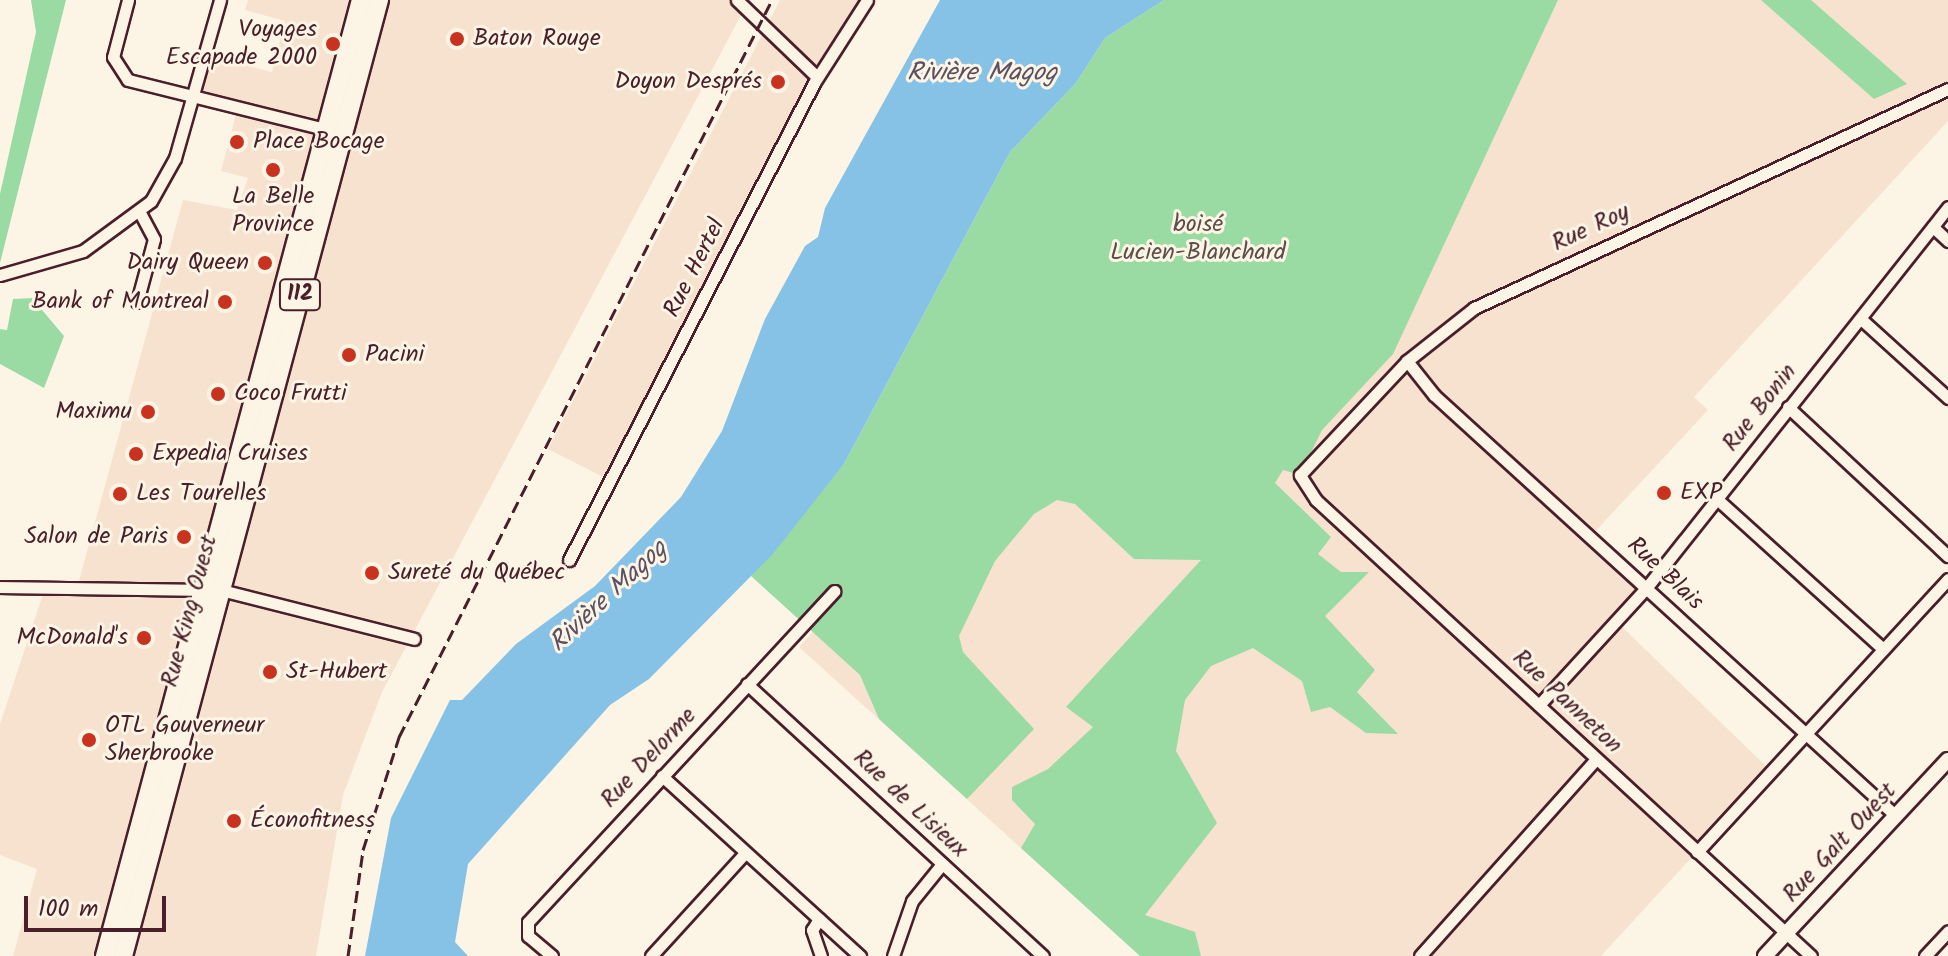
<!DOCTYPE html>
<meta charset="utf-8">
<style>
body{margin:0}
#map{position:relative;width:1948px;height:956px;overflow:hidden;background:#fcf5e5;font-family:Kalam,sans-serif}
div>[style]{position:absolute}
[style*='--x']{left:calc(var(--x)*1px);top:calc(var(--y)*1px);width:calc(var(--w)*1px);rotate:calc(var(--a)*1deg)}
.built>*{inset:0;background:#f6e2cf}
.green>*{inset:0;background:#9adba4}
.water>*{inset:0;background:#86c2e6}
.roads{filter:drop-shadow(2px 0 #4a1f2b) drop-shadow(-2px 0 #4a1f2b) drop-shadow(0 2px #4a1f2b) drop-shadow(0 -2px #4a1f2b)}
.minor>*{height:11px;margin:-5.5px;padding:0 5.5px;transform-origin:5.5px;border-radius:5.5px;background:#fcf5e5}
.tertiary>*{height:14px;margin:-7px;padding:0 7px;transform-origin:7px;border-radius:7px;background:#fcf5e5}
.primary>*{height:18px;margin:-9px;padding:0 9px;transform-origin:9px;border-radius:9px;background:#fcf5e5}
.rail>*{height:3px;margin-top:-1.5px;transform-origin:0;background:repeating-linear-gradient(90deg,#4a1f2b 0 12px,transparent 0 18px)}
.dots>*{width:22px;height:22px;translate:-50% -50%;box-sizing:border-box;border:4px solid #fcf5e5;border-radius:50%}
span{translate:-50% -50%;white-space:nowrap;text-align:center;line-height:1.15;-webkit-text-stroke:6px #fcf5e5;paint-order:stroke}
.shield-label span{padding:2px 6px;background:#fcf5e5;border:2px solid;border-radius:6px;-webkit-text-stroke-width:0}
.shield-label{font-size:22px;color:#4a1f2b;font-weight:700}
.poi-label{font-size:24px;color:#4a1f2b}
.right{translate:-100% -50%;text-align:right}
.left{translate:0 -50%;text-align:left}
.park-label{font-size:24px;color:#5e4e49}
.street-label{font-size:24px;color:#4a1f2b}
.water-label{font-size:26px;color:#5c5063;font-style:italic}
.scale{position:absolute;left:24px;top:896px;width:142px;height:36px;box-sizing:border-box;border:4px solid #4a1f2b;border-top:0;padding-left:10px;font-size:24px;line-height:28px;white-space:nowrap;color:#4a1f2b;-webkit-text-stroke:6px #fcf5e5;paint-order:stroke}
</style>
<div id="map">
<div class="built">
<i style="clip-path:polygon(248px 0,749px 0,382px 692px,343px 795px,316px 956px,13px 956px,37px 869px,0 855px,0 724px,45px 588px,77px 588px,183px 200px,237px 210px,248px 178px,221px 171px,238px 107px,194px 96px,205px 55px,272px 72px,285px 21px,245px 10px)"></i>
<i style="clip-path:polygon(780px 0,867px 0,821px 71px,611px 481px,548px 449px)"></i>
<i style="clip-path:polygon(1531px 0,1948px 0,1948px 121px,1694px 397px,1708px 410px,1591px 536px,1647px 587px,1616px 621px,1771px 771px,1601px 956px,1140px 956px,799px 647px,1028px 395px)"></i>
</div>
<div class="green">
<i style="clip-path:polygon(31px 0,66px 0,0 263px,0 194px,36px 32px)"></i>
<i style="clip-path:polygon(1164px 0,1558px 0,1393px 354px,1322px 430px,1300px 475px,1283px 470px,1275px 483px,1331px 537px,1318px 554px,1341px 572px,1369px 572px,1325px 616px,1375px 670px,1357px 692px,1398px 734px,1366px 733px,1330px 707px,1311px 712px,1302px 681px,1253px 648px,1211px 666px,1185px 700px,1176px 751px,1217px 823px,1145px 915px,1195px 932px,1201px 956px,1140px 956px,1021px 848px,1035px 824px,1012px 800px,1012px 787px,1048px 769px,1093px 727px,1066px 707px,1201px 560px,1134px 559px,1075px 504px,1057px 500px,1034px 514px,995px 561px,959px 636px,963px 652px,1034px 729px,967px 799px,879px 719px,860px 675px,751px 576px,844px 464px,1010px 152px,1076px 83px,1105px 38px)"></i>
<i style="clip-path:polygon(1761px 0,1811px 0,1907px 84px,1874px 99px)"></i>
<i style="clip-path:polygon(32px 298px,64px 336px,44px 388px,0 364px,0 329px,7px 330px,13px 299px)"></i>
</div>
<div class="water">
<i style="clip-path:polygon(940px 0,1164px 0,1105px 38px,1076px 83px,1010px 152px,844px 464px,772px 555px,649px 679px,610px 705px,468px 864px,455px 942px,468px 956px,365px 956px,391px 818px,450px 700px,462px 700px,516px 644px,595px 586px,681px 497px,722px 431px,765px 319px,805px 246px,818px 237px,825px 208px)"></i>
</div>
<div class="roads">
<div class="minor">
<i style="--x:128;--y:0;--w:59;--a:104.7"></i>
<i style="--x:113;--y:57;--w:27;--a:57"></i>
<i style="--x:128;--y:80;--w:207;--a:14"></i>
<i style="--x:737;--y:0;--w:111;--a:43.9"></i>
<i style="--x:1933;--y:227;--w:21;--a:43"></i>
<i style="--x:0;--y:275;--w:86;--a:-16.1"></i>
<i style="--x:83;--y:251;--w:84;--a:-36.3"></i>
<i style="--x:151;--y:201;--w:49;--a:-60.8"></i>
<i style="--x:175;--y:158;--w:164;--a:-74.1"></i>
<i style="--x:137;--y:302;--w:65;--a:-74.9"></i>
<i style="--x:154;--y:239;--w:30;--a:-118"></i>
<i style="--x:1861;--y:319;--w:118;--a:42.2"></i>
<i style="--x:1407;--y:361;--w:43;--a:51.5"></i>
<i style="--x:1434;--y:395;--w:625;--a:42.34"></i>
<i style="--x:1788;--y:407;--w:219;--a:43"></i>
<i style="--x:1717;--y:499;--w:224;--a:42.1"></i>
<i style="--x:569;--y:560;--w:536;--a:-62.81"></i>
<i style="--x:814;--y:83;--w:98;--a:-57.4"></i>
<i style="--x:0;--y:587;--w:221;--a:0.8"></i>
<i style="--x:221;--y:590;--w:199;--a:14.2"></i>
<i style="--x:747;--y:684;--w:402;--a:42.6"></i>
<i style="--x:1539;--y:705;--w:160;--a:-47.5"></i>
<i style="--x:1647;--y:587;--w:485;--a:-51.6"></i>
<i style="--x:662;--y:776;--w:268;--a:42.3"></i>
<i style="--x:1697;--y:852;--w:371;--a:-47.4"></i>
<i style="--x:819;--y:919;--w:13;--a:122"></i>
<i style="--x:812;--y:930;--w:28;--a:71"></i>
<i style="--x:552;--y:956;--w:31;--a:-140"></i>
<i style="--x:528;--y:936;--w:14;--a:-90"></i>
<i style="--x:528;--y:922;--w:451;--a:-47.2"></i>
<i style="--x:651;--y:956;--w:139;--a:-47.6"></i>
<i style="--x:893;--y:956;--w:58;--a:-70.9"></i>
<i style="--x:912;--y:901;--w:48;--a:-51"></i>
<i style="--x:1420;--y:956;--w:264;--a:-48.2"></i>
<i style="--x:1811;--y:956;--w:673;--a:-137.35"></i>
<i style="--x:1316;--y:500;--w:30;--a:-123"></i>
<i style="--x:1300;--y:475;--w:156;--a:-46.8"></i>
<i style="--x:1407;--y:361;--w:85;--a:-38.3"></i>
<i style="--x:1474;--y:308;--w:522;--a:-24.8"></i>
<i style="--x:1925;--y:956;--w:34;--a:-47"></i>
</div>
<div class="tertiary">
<i style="--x:1765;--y:956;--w:268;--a:-47"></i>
</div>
<div class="primary">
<i style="--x:105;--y:956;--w:990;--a:-75.01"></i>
<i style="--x:123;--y:956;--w:990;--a:-75.01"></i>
</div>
</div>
<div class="rail">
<i style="--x:348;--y:956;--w:107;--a:-81.9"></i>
<i style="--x:363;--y:850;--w:119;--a:-72.3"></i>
<i style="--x:399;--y:737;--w:826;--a:-63.16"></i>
</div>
<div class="dots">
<i style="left:457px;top:39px;background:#c8321e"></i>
<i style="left:333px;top:44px;background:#c8321e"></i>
<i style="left:778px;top:82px;background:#c8321e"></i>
<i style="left:237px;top:142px;background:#c8321e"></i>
<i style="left:273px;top:170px;background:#c8321e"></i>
<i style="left:265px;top:263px;background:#c8321e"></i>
<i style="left:225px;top:302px;background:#c8321e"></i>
<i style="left:349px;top:355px;background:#c8321e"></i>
<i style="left:218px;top:394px;background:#c8321e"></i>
<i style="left:148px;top:412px;background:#c8321e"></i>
<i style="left:136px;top:454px;background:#c8321e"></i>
<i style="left:1664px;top:493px;background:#c8321e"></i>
<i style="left:120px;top:494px;background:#c8321e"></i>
<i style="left:184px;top:537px;background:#c8321e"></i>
<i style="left:372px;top:573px;background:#c8321e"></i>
<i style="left:144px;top:638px;background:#c8321e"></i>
<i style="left:270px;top:672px;background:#c8321e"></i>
<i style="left:89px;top:740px;background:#c8321e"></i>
<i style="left:234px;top:821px;background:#c8321e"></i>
</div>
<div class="shield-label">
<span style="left:300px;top:295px">112</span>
</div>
<div class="poi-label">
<span class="right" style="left:317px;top:44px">Voyages<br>Escapade 2000</span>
<span class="left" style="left:473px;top:39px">Baton Rouge</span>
<span class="right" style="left:762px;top:82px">Doyon Després</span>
<span class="left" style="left:253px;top:142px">Place Bocage</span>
<span style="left:273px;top:211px">La Belle<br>Province</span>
<span class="right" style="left:249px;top:263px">Dairy Queen</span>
<span class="right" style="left:209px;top:302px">Bank of Montreal</span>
<span class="left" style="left:365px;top:355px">Pacini</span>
<span class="left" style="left:234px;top:394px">Coco Frutti</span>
<span class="right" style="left:132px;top:412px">Maximu</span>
<span class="left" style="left:152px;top:454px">Expedia Cruises</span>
<span class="left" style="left:1680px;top:493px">EXP</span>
<span class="left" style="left:136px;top:494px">Les Tourelles</span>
<span class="right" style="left:168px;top:537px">Salon de Paris</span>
<span class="left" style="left:388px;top:573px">Sureté du Québec</span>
<span class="right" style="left:128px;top:638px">McDonald's</span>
<span class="left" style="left:286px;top:672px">St-Hubert</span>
<span class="left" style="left:105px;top:740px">OTL Gouverneur<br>Sherbrooke</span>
<span class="left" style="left:250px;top:821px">Éconofitness</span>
</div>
<div class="park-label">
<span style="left:1198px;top:239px">boisé<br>Lucien-Blanchard</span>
</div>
<div class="street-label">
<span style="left:1591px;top:228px;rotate:-25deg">Rue Roy</span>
<span style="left:695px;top:268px;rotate:-63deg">Rue Hertel</span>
<span style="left:1760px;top:408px;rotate:-52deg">Rue Bonin</span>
<span style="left:1665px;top:574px;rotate:43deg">Rue Blais</span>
<span style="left:190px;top:611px;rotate:-75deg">Rue King Ouest</span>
<span style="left:1567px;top:702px;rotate:43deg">Rue Panneton</span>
<span style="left:649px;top:758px;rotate:-47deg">Rue Delorme</span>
<span style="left:910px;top:804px;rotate:43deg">Rue de Lisieux</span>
<span style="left:1840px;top:843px;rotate:-47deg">Rue Galt Ouest</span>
</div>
<div class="water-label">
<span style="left:982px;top:74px">Rivière Magog</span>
<span style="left:609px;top:597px;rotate:-43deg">Rivière Magog</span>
</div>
<div class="scale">100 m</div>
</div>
